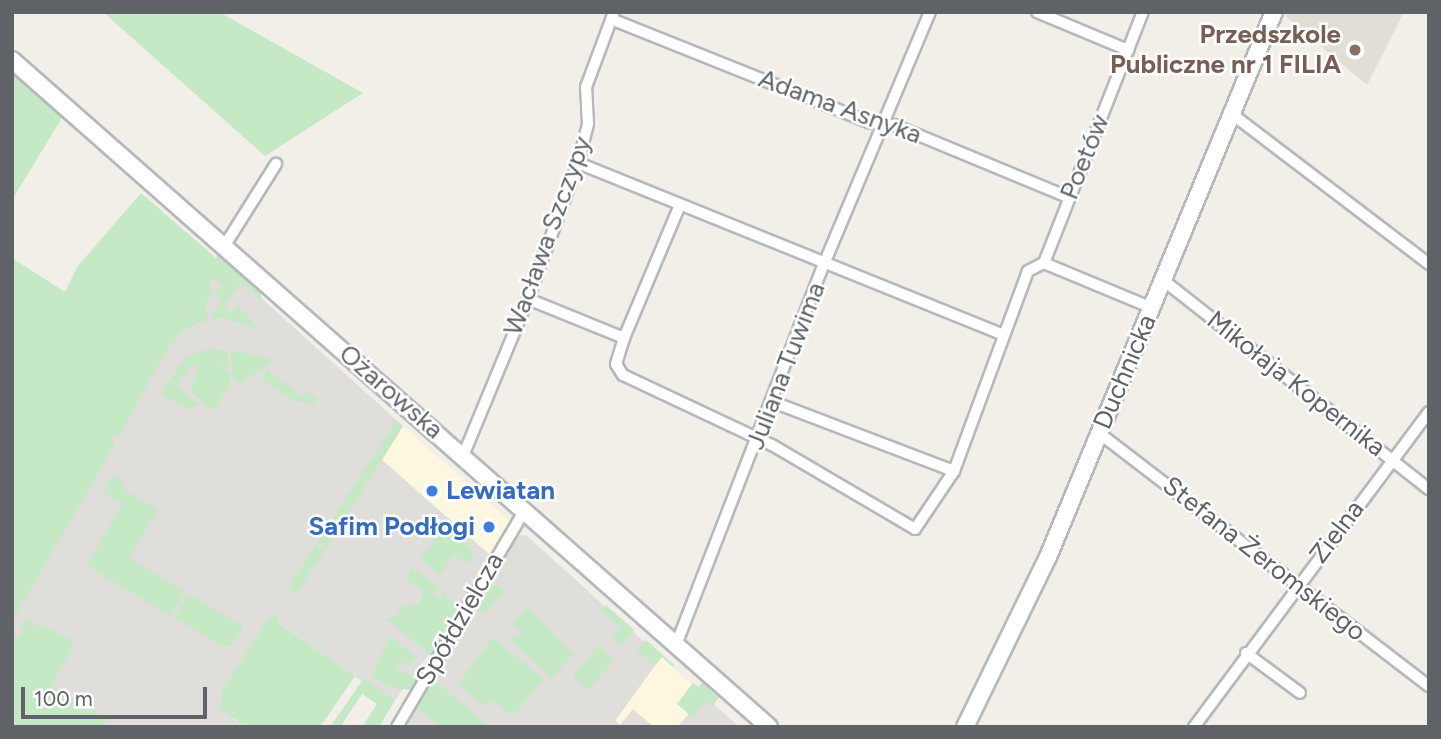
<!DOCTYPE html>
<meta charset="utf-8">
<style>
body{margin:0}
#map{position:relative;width:1441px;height:739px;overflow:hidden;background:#f1efe8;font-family:Figtree,sans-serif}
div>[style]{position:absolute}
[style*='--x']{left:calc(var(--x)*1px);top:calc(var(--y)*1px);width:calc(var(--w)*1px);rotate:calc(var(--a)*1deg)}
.commercial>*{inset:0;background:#fef7e0}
.industrial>*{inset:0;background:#e0deda}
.education>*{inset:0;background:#e1ded6}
.green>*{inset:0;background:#c5e8c5}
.roads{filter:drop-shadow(2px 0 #b5b8bc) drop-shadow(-2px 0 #b5b8bc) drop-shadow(0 2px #b5b8bc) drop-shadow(0 -2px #b5b8bc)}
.street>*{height:10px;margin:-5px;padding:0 5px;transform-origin:5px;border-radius:5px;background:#fff}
.secondary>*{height:16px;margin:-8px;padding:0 8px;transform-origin:8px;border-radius:8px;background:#fff}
.dots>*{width:19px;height:19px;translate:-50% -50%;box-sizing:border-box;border:4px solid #fff;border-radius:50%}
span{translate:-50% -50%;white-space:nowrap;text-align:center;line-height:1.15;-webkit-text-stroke:5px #fff;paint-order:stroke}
.education-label{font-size:26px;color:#785e54;font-weight:700}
.right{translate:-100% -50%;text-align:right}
.street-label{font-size:26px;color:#5f6368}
.shop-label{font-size:26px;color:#366cbe;font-weight:700}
.left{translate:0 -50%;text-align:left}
.frame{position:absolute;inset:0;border:14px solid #5f6368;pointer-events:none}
.scale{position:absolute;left:21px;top:687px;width:186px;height:32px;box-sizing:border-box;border:4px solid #5f6368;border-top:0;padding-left:9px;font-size:21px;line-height:24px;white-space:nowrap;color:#5f6368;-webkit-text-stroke:5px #fff;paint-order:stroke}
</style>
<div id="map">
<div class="commercial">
<i style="clip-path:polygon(403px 426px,511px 522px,490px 555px,382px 459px)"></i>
<i style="clip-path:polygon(661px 657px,705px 696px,678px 727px,654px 727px,633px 710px,620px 725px,614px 722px)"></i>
</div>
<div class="industrial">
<i style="clip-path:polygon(217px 258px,403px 426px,382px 460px,490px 555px,436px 645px,393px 703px,277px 622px,233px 719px,245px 727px,12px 727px,12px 605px)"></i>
<i style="clip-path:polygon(526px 535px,661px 657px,615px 721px,620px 725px,633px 709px,654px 727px,405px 727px,514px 536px)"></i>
<i style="clip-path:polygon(705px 696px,739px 727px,677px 727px)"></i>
</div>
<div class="education">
<i style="clip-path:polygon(1287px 12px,1404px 12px,1367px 85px,1285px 16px)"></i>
</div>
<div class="green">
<i style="clip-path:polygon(103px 12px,219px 12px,363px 93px,265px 156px)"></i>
<i style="clip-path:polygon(15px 73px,63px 116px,12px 200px,12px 77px)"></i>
<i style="clip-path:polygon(141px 193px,216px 258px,220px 250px,261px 286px,261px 300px,241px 282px,224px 307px,230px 313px,239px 306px,259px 330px,224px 318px,211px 319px,221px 300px,215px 294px,222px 285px,213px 278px,209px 283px,214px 293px,206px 302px,208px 320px,199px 323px,188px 315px,197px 324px,185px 329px,168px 348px,119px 436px,114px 434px,111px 440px,115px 444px,12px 621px,12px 258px,65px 292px,77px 267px)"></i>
<i style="clip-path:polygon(208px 348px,228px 352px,229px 368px,222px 365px,220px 368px,229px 370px,231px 382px,214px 411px,191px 391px,198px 369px,191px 364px,178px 387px,199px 404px,187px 409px,162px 394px,168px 380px,178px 384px,170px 379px,186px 358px)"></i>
<i style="clip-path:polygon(230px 350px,270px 359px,271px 362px,240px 384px,233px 380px)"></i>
<i style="clip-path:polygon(268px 370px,302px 397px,309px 391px,316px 398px,314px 404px,296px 401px,261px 379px)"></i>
<i style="clip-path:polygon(395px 420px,403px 426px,326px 548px,317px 542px,378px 449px,383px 453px,379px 447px,388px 433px,394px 433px,390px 430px)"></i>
<i style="clip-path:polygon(112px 475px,124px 482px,121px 488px,158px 510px,129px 558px,185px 592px,171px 616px,87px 566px,122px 504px,103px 492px)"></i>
<i style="clip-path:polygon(440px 533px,467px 544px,474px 554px,467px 564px,454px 555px,440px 574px,420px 560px)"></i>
<i style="clip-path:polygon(316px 544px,325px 550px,296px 594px,288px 588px)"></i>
<i style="clip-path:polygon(412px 567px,439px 588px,434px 594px,439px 598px,443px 592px,459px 606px,431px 656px,386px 618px,395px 617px,405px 605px,420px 604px,423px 593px,406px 579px)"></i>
<i style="clip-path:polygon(492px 586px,502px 586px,503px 593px,488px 611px,477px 611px)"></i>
<i style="clip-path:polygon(188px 594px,244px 627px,231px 646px,223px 647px,174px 617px)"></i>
<i style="clip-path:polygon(606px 605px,634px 630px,623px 645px,612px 639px,621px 629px,600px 610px)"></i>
<i style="clip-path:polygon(527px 607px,573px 654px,552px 678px,510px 640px,523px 633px,512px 624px)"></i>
<i style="clip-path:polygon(272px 613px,280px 618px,278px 623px,355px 676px,320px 727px,245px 727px,220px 708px,222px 690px)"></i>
<i style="clip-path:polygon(28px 620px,36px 623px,30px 636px,38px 624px,71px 639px,72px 649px,51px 685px,108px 719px,102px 727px,12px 727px,12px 635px,19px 636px,24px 628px,19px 625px)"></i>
<i style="clip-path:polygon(390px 636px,416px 657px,409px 666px,401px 661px,396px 667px,417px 680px,411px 690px,388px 687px,372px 675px)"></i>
<i style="clip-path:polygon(493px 637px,544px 680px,512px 716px,494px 700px,483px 705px,458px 684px)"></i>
<i style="clip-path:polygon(646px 640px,674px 665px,673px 667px,662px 657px,655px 665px,636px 650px)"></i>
<i style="clip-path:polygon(599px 644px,613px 661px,588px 691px,572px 676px)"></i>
<i style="clip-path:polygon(364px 678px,395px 700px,379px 727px,362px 727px,377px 704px,362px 694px,340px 727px,330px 727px)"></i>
<i style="clip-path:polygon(433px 680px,439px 684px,488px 727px,440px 727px,417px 708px)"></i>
<i style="clip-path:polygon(703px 682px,719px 698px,712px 706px,705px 701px,692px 717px,677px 704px,693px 683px,698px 687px)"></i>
</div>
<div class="roads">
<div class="street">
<i style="--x:1037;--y:12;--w:99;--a:22.7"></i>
<i style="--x:611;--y:19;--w:280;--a:21.8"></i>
<i style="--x:871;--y:123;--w:23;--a:5"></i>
<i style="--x:894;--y:125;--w:188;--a:22.5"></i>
<i style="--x:1232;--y:114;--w:248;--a:37.3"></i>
<i style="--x:578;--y:163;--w:459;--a:22"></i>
<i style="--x:225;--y:245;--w:96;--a:-57.8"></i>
<i style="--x:1044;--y:263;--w:270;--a:-68.5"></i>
<i style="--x:1163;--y:280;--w:338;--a:38.2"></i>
<i style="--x:528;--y:299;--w:104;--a:22.1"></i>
<i style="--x:624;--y:338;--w:27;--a:107"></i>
<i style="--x:616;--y:364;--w:13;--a:58"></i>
<i style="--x:623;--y:375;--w:165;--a:25.2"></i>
<i style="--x:772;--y:445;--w:166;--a:30.4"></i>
<i style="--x:915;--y:529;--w:70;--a:-56.1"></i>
<i style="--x:954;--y:471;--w:213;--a:-69.7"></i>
<i style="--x:1028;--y:271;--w:18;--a:-27"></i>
<i style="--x:1044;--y:263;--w:117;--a:22.6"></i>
<i style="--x:624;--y:338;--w:142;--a:-67.2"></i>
<i style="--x:773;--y:402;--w:194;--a:20.9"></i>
<i style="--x:1099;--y:433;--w:416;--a:37.5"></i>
<i style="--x:463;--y:456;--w:170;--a:-67.5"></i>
<i style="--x:528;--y:299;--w:145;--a:-69.8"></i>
<i style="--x:578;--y:163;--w:40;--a:-75.6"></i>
<i style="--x:588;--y:124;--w:37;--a:-93"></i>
<i style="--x:586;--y:87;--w:80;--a:-69.5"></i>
<i style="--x:676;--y:645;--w:409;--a:-68.8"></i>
<i style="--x:824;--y:264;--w:273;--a:-67.2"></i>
<i style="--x:1246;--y:653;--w:67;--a:36.5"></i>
<i style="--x:397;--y:727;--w:251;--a:-59.5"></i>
<i style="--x:1194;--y:727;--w:393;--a:-53.3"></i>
</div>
<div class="secondary">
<i style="--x:12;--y:60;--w:1009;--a:41.38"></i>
<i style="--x:965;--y:727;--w:189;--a:-64"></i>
<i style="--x:1048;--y:557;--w:590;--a:-67.48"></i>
</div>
</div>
<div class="dots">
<i style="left:1355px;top:50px;background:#8d6e63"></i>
<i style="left:432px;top:491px;background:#3f7fe0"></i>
<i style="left:489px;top:527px;background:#3f7fe0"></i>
</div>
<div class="education-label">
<span class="right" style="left:1341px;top:50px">Przedszkole<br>Publiczne nr 1 FILIA</span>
</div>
<div class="street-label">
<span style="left:840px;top:107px;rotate:20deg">Adama Asnyka</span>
<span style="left:1085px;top:157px;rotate:-68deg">Poetów</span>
<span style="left:548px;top:236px;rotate:-70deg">Wacława Szczypy</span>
<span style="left:786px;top:366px;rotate:-69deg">Juliana Tuwima</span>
<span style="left:1125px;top:372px;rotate:-67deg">Duchnicka</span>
<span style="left:1296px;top:384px;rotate:38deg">Mikołaja Kopernika</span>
<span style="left:391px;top:392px;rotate:41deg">Ożarowska</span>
<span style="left:1337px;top:532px;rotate:-53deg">Zielna</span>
<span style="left:1264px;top:559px;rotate:38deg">Stefana Żeromskiego</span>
<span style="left:460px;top:619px;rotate:-60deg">Spółdzielcza</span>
</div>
<div class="shop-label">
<span class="left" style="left:446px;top:491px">Lewiatan</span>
<span class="right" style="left:475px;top:527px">Safim Podłogi</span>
</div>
<div class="frame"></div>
<div class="scale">100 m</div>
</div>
